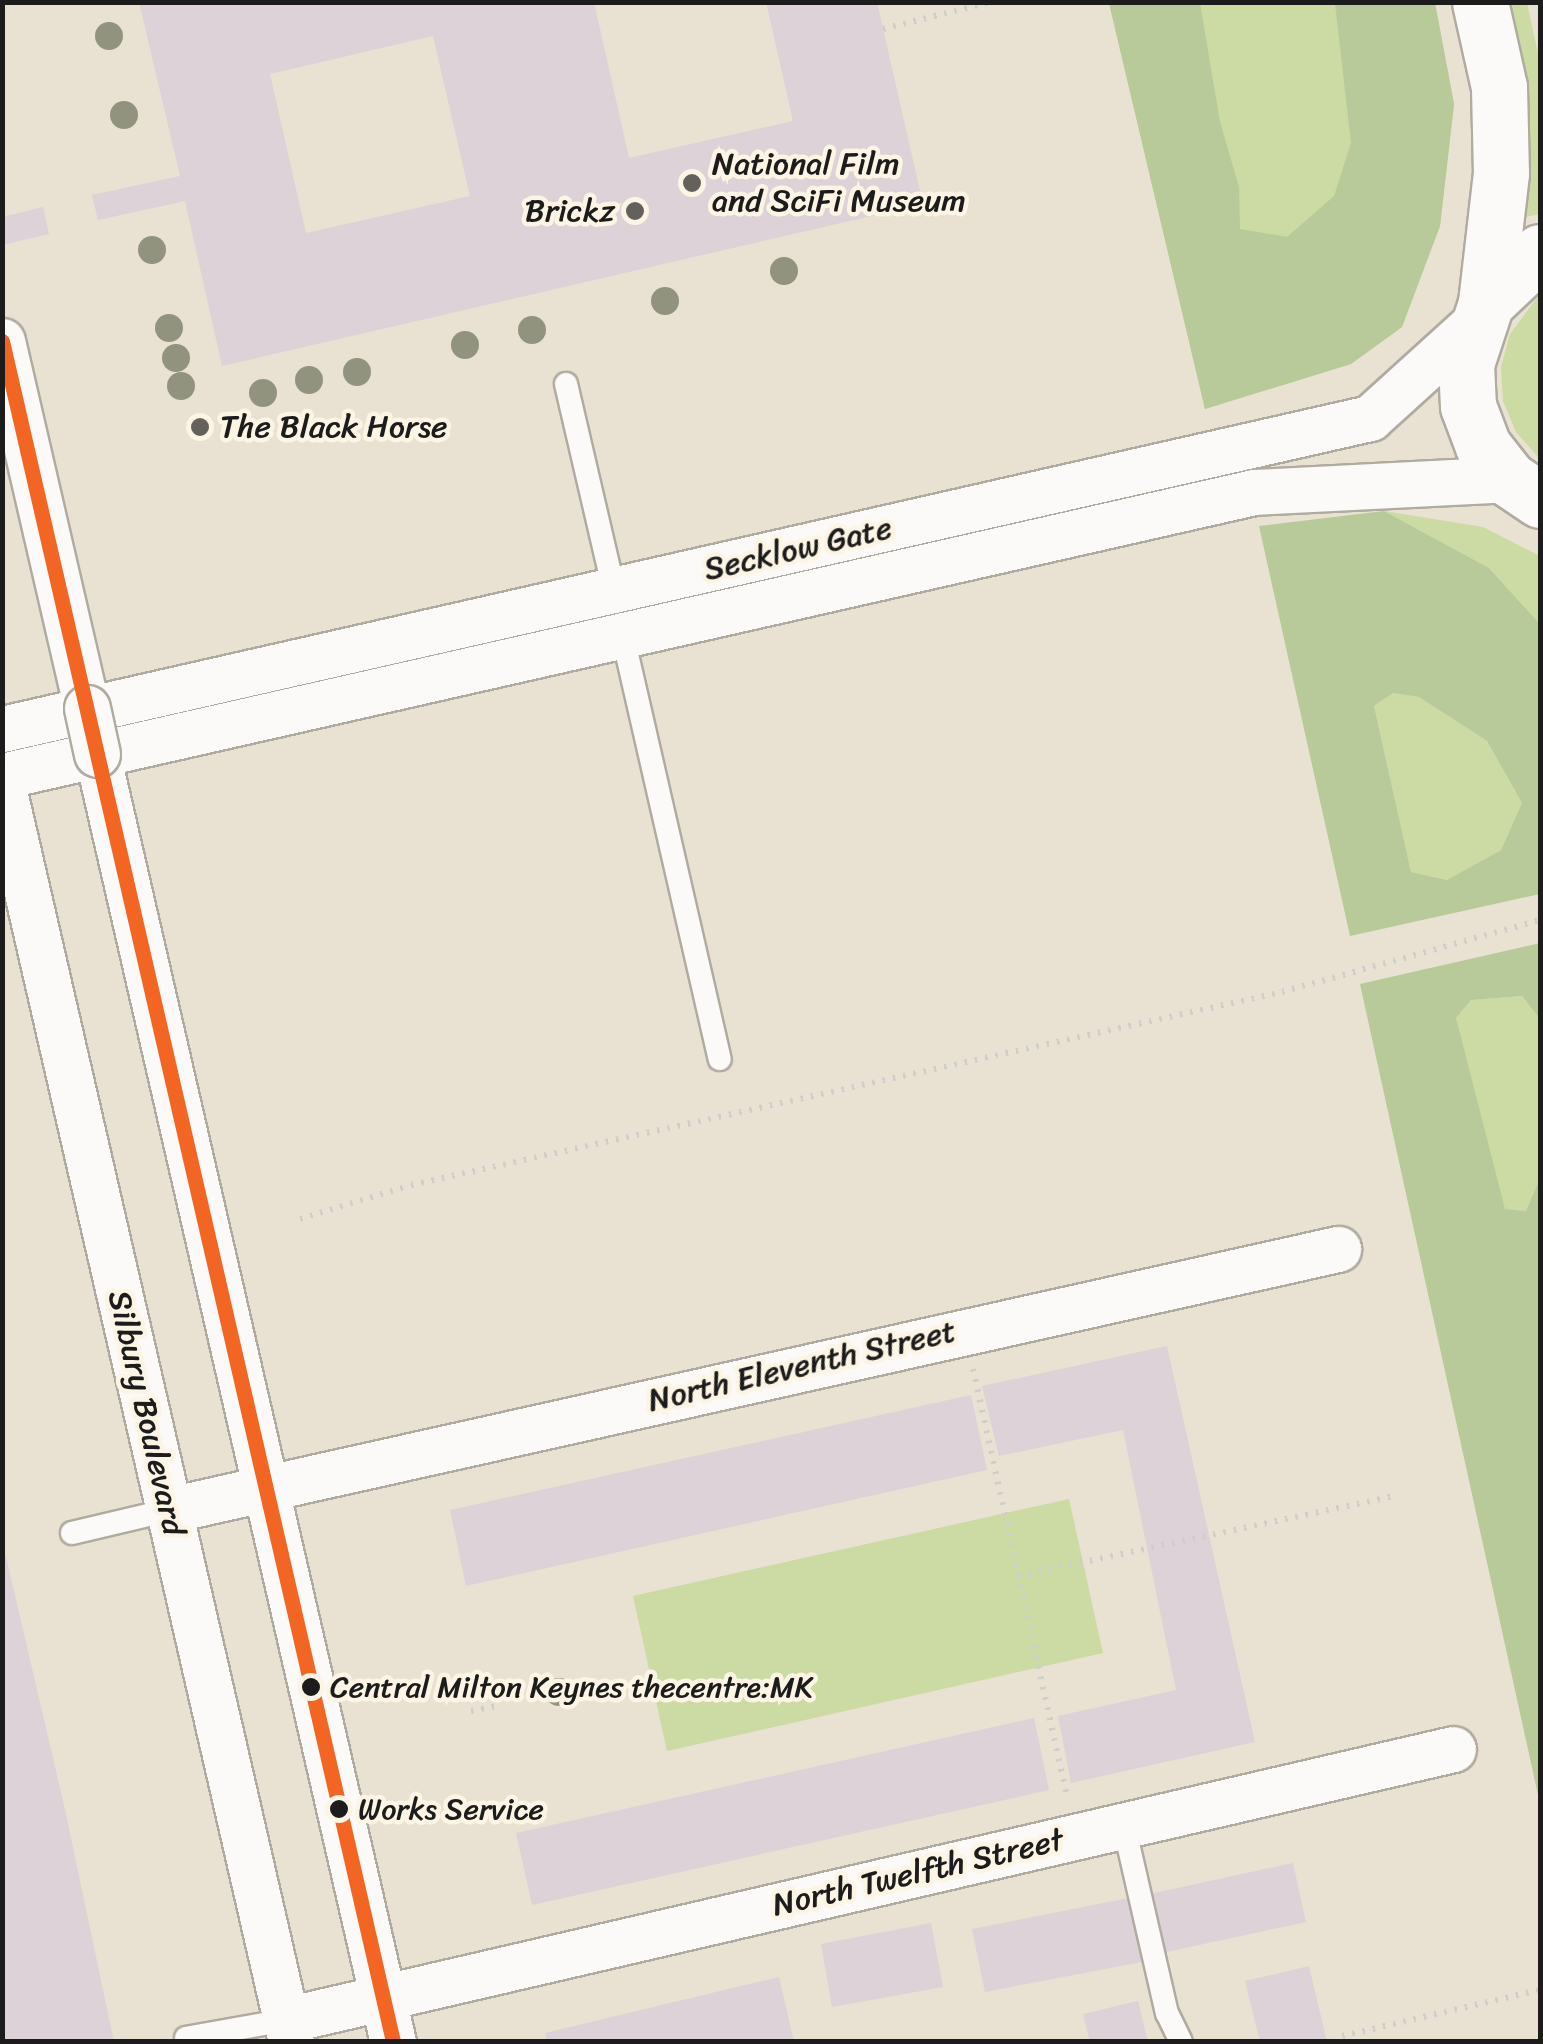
<!DOCTYPE html>
<style>
body{margin:0}
#map{position:relative;width:1543px;height:2044px;overflow:hidden;background:#e9e1d2;font-family:Sriracha,sans-serif}
div>[style]{position:absolute}
[style*='--x']{left:calc(var(--x)*1px);top:calc(var(--y)*1px);width:calc(var(--w)*1px);rotate:calc(var(--a)*1deg)}
.green>*{inset:0;background:#ccdaa3}
.forest>*{inset:0;background:#b8c99a}
.building>*{inset:0;background:#dcd2d7}
.path>*{height:6px;margin-top:-3px;transform-origin:0;background:repeating-linear-gradient(90deg,#d0cecb 0 2.5px,transparent 0 10.5px)}
.roads{filter:drop-shadow(2px 0 #b0aba1) drop-shadow(-2px 0 #b0aba1) drop-shadow(0 2px #b0aba1) drop-shadow(0 -2px #b0aba1)}
.service>*{height:22px;margin:-11px;padding:0 11px;transform-origin:11px;border-radius:11px;background:#fcfaf8}
.minor>*{height:45px;margin:-22.5px;padding:0 22.5px;transform-origin:22.5px;border-radius:22.5px;background:#fcfaf8}
.primary>*{height:55px;margin:-27.5px;padding:0 27.5px;transform-origin:27.5px;border-radius:27.5px;background:#fcfaf8}
.bridges{filter:drop-shadow(2px 0 #b0aba1) drop-shadow(-2px 0 #b0aba1) drop-shadow(0 2px #b0aba1) drop-shadow(0 -2px #b0aba1)}
.minor-bridge>*{height:45px;margin:-22.5px;padding:0 22.5px;transform-origin:22.5px;border-radius:22.5px;background:#fcfaf8}
.bus-1>*{height:15px;margin:-7.5px;padding:0 7.5px;transform-origin:7.5px;border-radius:7.5px;background:#f26522}
.trees>*{width:28px;height:28px;margin:-14px;border-radius:50%;background:#92937e}
.dots>*{width:28px;height:28px;translate:-50% -50%;box-sizing:border-box;border:5px solid #fcf5e5;border-radius:50%}
span{translate:-50% -50%;white-space:nowrap;text-align:center;line-height:1.15;-webkit-text-stroke:9px #fcf5e5;paint-order:stroke}
.bus-label{font-size:30px;color:#1c1c1c}
.left{translate:0 -50%;text-align:left}
.poi-label{font-size:32px;color:#1c1c1c}
.right{translate:-100% -50%;text-align:right}
.street-label{font-size:32px;color:#1c1c1c}
.frame{position:absolute;inset:0;border:5px solid #1c1c1c;pointer-events:none}
</style>
<div id="map">
<div class="green">
<i style="clip-path:polygon(1109px 3px,1435px 3px,1454px 104px,1440px 226px,1402px 327px,1351px 364px,1205px 409px)"></i>
<i style="clip-path:polygon(1503px 3px,1527px 3px,1540px 62px,1540px 214px,1525px 217px,1526px 134px)"></i>
<i style="clip-path:polygon(1540px 294px,1540px 459px,1516px 432px,1503px 401px,1501px 367px,1510px 334px)"></i>
<i style="clip-path:polygon(1384px 511px,1483px 527px,1540px 556px,1540px 624px,1489px 568px)"></i>
<i style="clip-path:polygon(1393px 693px,1419px 697px,1487px 741px,1522px 803px,1501px 850px,1447px 880px,1411px 872px,1374px 706px)"></i>
<i style="clip-path:polygon(1522px 996px,1540px 1019px,1540px 1178px,1526px 1211px,1505px 1209px,1489px 1166px,1456px 1018px,1471px 1000px)"></i>
<i style="clip-path:polygon(1069px 1499px,1103px 1653px,667px 1751px,633px 1596px)"></i>
</div>
<div class="forest">
<i style="clip-path:polygon(1109px 3px,1200px 3px,1220px 122px,1239px 187px,1240px 229px,1287px 237px,1334px 196px,1351px 143px,1335px 3px,1435px 3px,1454px 104px,1440px 226px,1402px 327px,1351px 364px,1205px 409px)"></i>
<i style="clip-path:polygon(evenodd,1384px 511px,1489px 568px,1540px 624px,1540px 894px,1350px 936px,1259px 526px,1384px 511px,1393px 693px,1419px 697px,1487px 741px,1522px 803px,1501px 850px,1447px 880px,1411px 872px,1374px 706px,1393px 693px)"></i>
<i style="clip-path:polygon(1540px 943px,1540px 1019px,1522px 996px,1471px 1000px,1456px 1018px,1505px 1209px,1526px 1211px,1540px 1178px,1540px 1804px,1360px 984px)"></i>
</div>
<div class="building">
<i style="clip-path:polygon(evenodd,139px 2px,594px 2px,629px 158px,793px 121px,766px 2px,877px 2px,923px 204px,222px 366px,185px 201px,98px 220px,92px 195px,180px 176px,139px 2px,433px 36px,470px 196px,306px 233px,270px 74px,433px 36px)"></i>
<i style="clip-path:polygon(43px 207px,49px 234px,2px 245px,2px 217px)"></i>
<i style="clip-path:polygon(1167px 1346px,1255px 1742px,1071px 1783px,1058px 1716px,1176px 1690px,1123px 1430px,999px 1456px,982px 1386px)"></i>
<i style="clip-path:polygon(971px 1395px,987px 1470px,466px 1586px,450px 1510px)"></i>
<i style="clip-path:polygon(2px 1540px,64px 1805px,114px 2042px,2px 2042px)"></i>
<i style="clip-path:polygon(1034px 1718px,1049px 1790px,532px 1905px,516px 1833px)"></i>
<i style="clip-path:polygon(1293px 1863px,1306px 1922px,1157px 1954px,1145px 1895px)"></i>
<i style="clip-path:polygon(1129px 1898px,1142px 1962px,985px 1992px,972px 1929px)"></i>
<i style="clip-path:polygon(931px 1923px,943px 1987px,832px 2007px,821px 1944px)"></i>
<i style="clip-path:polygon(1309px 1966px,1327px 2042px,1260px 2042px,1245px 1981px)"></i>
<i style="clip-path:polygon(779px 1977px,794px 2042px,547px 2042px,545px 2033px)"></i>
<i style="clip-path:polygon(1138px 2001px,1148px 2042px,1090px 2042px,1083px 2014px)"></i>
</div>
<div class="path">
<i style="--x:883;--y:29;--w:110;--a:-14.2"></i>
<i style="--x:300;--y:1219;--w:116;--a:-17"></i>
<i style="--x:411;--y:1185;--w:892;--a:-12.49"></i>
<i style="--x:1282;--y:992;--w:268;--a:-15.6"></i>
<i style="--x:973;--y:1369;--w:437;--a:77.6"></i>
<i style="--x:1018;--y:1576;--w:384;--a:-12"></i>
<i style="--x:471;--y:1711;--w:26;--a:-11"></i>
<i style="--x:1342;--y:2036;--w:203;--a:-13.1"></i>
</div>
<div class="roads">
<div class="service">
<i style="--x:566;--y:384;--w:212;--a:76.9"></i>
<i style="--x:623;--y:637;--w:433;--a:77.1"></i>
<i style="--x:72;--y:1533;--w:100;--a:-13.3"></i>
<i style="--x:1124;--y:1826;--w:192;--a:77.1"></i>
<i style="--x:1167;--y:2013;--w:32;--a:64"></i>
<i style="--x:186;--y:2038;--w:102;--a:-10.2"></i>
</div>
<div class="minor">
<i style="--x:2;--y:341;--w:377;--a:77"></i>
<i style="--x:2;--y:729;--w:1403;--a:-12.81"></i>
<i style="--x:1370;--y:418;--w:143;--a:-42.2"></i>
<i style="--x:97;--y:754;--w:1322;--a:77.06"></i>
<i style="--x:2;--y:776;--w:1284;--a:-12.78"></i>
<i style="--x:1254;--y:492;--w:255;--a:-2.9"></i>
<i style="--x:2;--y:783;--w:1292;--a:77.07"></i>
<i style="--x:169;--y:1510;--w:1198;--a:-12.59"></i>
<i style="--x:286;--y:2020;--w:1198;--a:-13.07"></i>
</div>
<div class="primary">
<i style="--x:1480;--y:2;--w:87;--a:77.4"></i>
<i style="--x:1499;--y:87;--w:86;--a:88.7"></i>
<i style="--x:1501;--y:173;--w:131;--a:96.6"></i>
<i style="--x:1540;--y:252;--w:74;--a:136.6"></i>
<i style="--x:1486;--y:303;--w:64;--a:108.2"></i>
<i style="--x:1466;--y:364;--w:42;--a:87.3"></i>
<i style="--x:1468;--y:406;--w:43;--a:69.4"></i>
<i style="--x:1483;--y:446;--w:42;--a:51.8"></i>
<i style="--x:1509;--y:479;--w:37;--a:34"></i>
</div>
</div>
<div class="bridges">
<div class="minor-bridge">
<i style="--x:87;--y:708;--w:47;--a:77.7"></i>
</div>
</div>
<div class="bus-1">
<i style="--x:2;--y:341;--w:1745;--a:77.05"></i>
</div>
<div class="trees">
<i style="left:109px;top:36px"></i>
<i style="left:124px;top:115px"></i>
<i style="left:152px;top:250px"></i>
<i style="left:784px;top:271px"></i>
<i style="left:665px;top:301px"></i>
<i style="left:169px;top:328px"></i>
<i style="left:532px;top:330px"></i>
<i style="left:465px;top:345px"></i>
<i style="left:176px;top:358px"></i>
<i style="left:357px;top:372px"></i>
<i style="left:309px;top:380px"></i>
<i style="left:181px;top:386px"></i>
<i style="left:263px;top:393px"></i>
<i style="left:559px;top:1692px"></i>
</div>
<div class="dots">
<i style="left:692px;top:183px;background:#64615c"></i>
<i style="left:635px;top:211px;background:#64615c"></i>
<i style="left:200px;top:427px;background:#64615c"></i>
<i style="left:311px;top:1687px;background:#1c1c1c"></i>
<i style="left:339px;top:1809px;background:#1c1c1c"></i>
</div>
<div class="bus-label">
<span class="left" style="left:330px;top:1687px">Central Milton Keynes thecentre:MK</span>
<span class="left" style="left:358px;top:1809px">Works Service</span>
</div>
<div class="poi-label">
<span class="left" style="left:712px;top:183px">National Film<br>and SciFi Museum</span>
<span class="right" style="left:615px;top:211px">Brickz</span>
<span class="left" style="left:220px;top:427px">The Black Horse</span>
</div>
<div class="street-label">
<span style="left:798px;top:549px;rotate:-13deg">Secklow Gate</span>
<span style="left:802px;top:1366px;rotate:-13deg">North Eleventh Street</span>
<span style="left:146px;top:1413px;rotate:77deg">Silbury Boulevard</span>
<span style="left:918px;top:1873px;rotate:-13deg">North Twelfth Street</span>
</div>
<div class="frame"></div>
</div>
